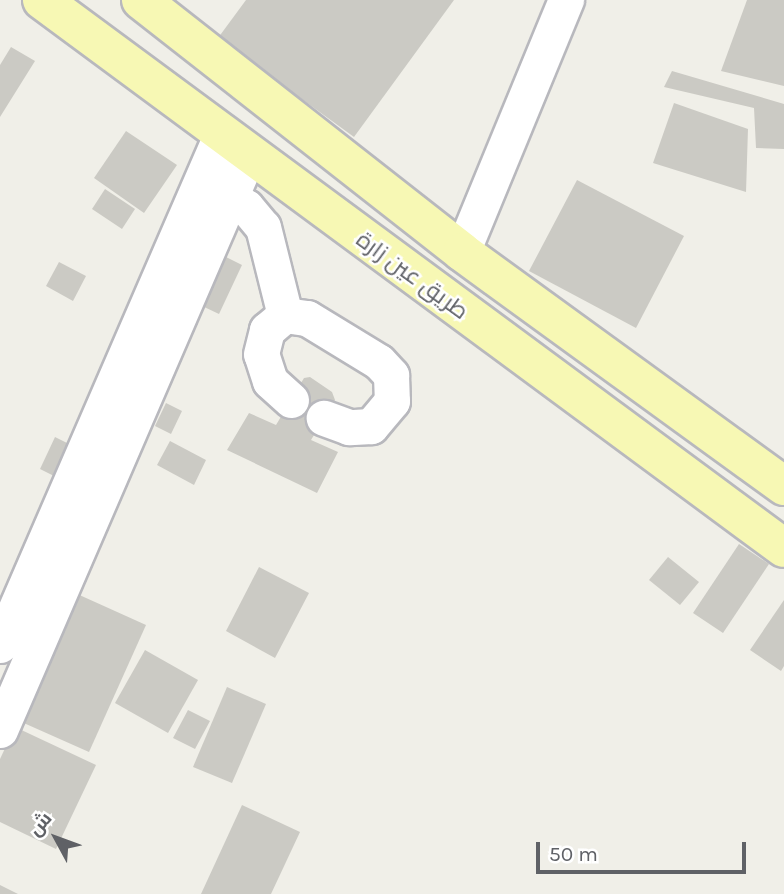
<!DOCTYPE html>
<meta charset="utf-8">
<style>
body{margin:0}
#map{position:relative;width:784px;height:894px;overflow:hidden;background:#f0efe8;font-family:Karla,Cairo,sans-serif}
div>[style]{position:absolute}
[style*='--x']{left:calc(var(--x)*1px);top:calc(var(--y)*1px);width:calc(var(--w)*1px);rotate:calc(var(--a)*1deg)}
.building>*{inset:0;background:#cbcac4}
.roads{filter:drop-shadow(2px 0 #b8b8bd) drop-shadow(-2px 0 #b8b8bd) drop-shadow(0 2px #b8b8bd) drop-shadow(0 -2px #b8b8bd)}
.minor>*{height:35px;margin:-17.5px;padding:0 17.5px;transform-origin:17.5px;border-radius:17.5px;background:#fff}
.major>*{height:38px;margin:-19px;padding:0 19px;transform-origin:19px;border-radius:19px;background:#f7f8b4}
span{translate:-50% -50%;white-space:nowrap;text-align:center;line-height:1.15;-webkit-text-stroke:5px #fff;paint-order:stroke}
.street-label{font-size:23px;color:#5f6166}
.north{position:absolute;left:21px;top:803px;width:70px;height:70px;-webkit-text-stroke:5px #fff;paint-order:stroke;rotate:311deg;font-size:19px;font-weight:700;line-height:28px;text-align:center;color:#5f6166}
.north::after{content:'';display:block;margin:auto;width:24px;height:32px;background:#5f6166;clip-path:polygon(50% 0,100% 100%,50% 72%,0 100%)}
.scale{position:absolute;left:536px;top:842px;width:210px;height:32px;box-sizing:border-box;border:4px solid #5f6166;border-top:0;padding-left:9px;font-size:21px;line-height:24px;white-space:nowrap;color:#5f6166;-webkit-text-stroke:5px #fff;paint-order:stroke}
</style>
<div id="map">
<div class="building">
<i style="clip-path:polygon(246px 0,454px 0,354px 137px,218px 38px)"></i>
<i style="clip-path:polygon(747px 0,784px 0,784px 86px,721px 71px)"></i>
<i style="clip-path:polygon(11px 47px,35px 61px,0 117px,0 65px)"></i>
<i style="clip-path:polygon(672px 71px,784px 104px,784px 149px,756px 148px,754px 108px,664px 87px)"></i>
<i style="clip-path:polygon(674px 103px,748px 129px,746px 192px,653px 163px)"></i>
<i style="clip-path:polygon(126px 131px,177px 165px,144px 213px,94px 178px)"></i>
<i style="clip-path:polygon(577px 180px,684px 236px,636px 328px,529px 271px)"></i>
<i style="clip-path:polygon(105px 189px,135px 209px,122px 229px,92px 209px)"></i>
<i style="clip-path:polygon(224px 256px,242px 265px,219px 314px,200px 305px)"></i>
<i style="clip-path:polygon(59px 262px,86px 276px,73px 301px,46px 286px)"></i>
<i style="clip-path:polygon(310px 377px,332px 392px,335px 400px,311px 440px,338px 452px,317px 493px,227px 450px,249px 413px,276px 425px,304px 378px)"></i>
<i style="clip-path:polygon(166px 403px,182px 411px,171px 434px,155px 426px)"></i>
<i style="clip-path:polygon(55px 437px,73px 446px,58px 478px,40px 469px)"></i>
<i style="clip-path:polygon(170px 441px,206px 460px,194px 485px,157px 465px)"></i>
<i style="clip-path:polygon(739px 544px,769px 564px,723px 633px,693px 613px)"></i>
<i style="clip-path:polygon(668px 557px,699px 582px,680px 605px,649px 580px)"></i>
<i style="clip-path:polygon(259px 567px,309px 593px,275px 658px,226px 631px)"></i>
<i style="clip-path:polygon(75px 593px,146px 625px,89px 752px,17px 720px)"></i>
<i style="clip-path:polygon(784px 600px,784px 666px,781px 671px,750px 650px)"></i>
<i style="clip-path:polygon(145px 650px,198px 680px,168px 733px,115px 703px)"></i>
<i style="clip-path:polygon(227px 687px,266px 704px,232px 783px,193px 767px)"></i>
<i style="clip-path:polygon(188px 710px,210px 721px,195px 749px,173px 738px)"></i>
<i style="clip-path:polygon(15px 727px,96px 765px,56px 849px,0 822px,0 759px)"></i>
<i style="clip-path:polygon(242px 805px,300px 832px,271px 894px,201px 894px)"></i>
<i style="clip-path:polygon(0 885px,18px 894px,0 894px)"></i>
</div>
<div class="roads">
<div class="minor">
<i style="--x:210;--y:187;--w:41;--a:29.1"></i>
<i style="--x:246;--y:207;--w:26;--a:50"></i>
<i style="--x:263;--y:227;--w:91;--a:76"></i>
<i style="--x:462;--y:252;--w:273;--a:-67.6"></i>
<i style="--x:291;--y:400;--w:28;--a:-138"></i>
<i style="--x:270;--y:381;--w:28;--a:-108"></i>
<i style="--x:261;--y:354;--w:25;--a:-76"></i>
<i style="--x:267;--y:330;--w:23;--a:-40"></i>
<i style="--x:285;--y:315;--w:22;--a:8"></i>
<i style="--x:307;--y:318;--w:84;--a:31.4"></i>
<i style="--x:379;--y:362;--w:18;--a:47"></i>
<i style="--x:391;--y:375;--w:26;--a:88"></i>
<i style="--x:392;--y:401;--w:33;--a:130"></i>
<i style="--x:371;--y:426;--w:22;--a:177"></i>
<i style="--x:349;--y:427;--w:27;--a:-160"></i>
<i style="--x:0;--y:645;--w:556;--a:-66.57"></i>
<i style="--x:0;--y:730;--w:625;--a:-66.63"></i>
</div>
<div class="major">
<i style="--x:42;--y:0;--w:922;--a:36.45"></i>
<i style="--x:141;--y:0;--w:408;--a:38.1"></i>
<i style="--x:462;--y:252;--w:398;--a:36"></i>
</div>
</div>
<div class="street-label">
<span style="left:412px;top:276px;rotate:36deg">طريق عين زارة</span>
</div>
<div class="north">ش</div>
<div class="scale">50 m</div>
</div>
